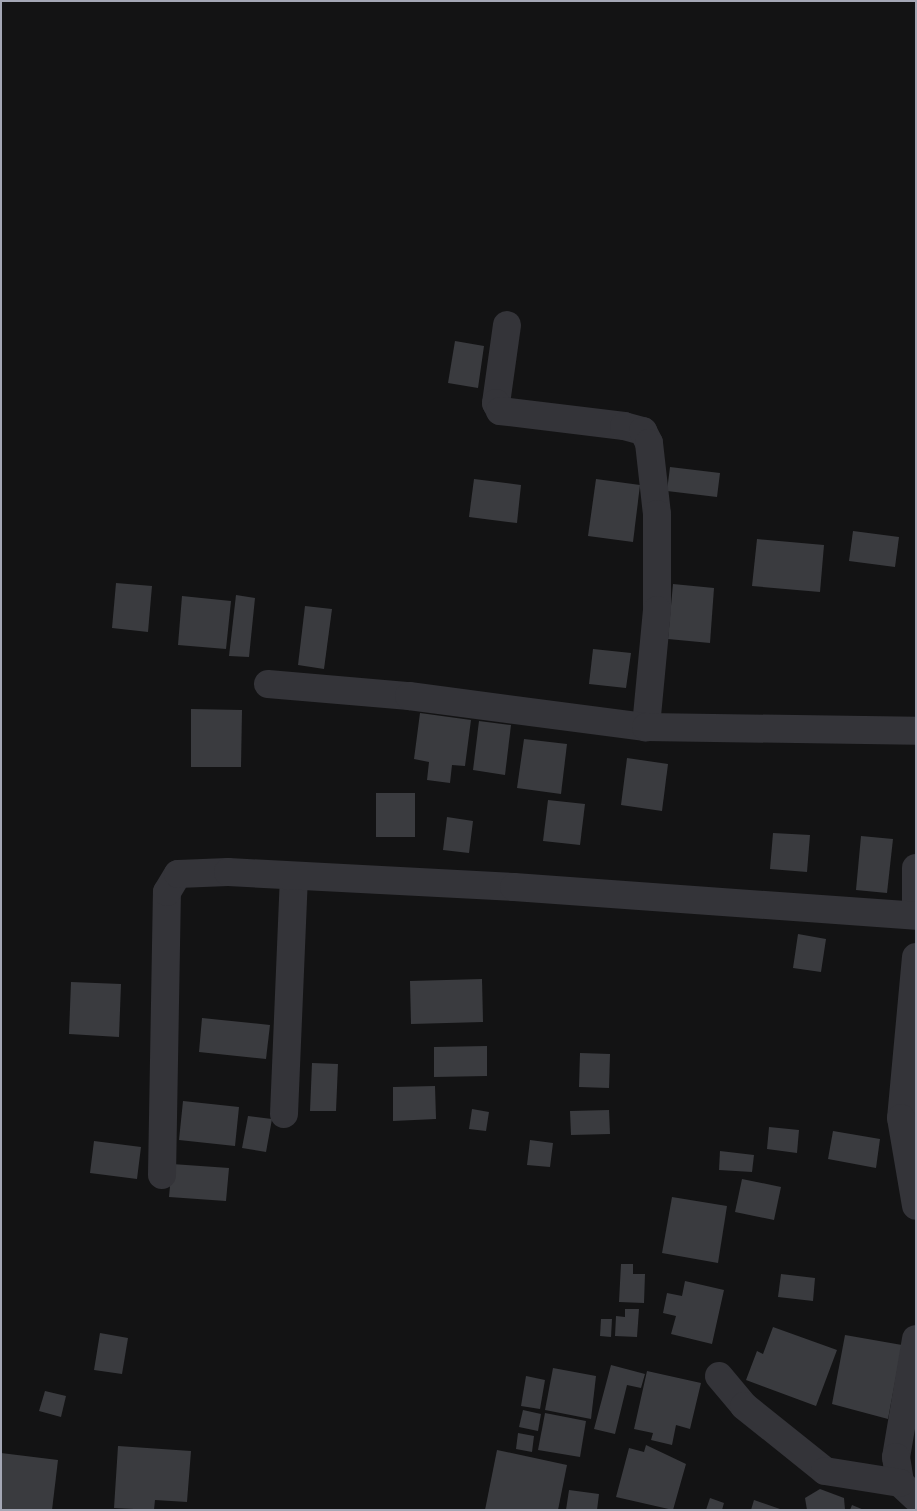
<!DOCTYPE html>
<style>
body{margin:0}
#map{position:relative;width:917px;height:1511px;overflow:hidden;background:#131314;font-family:"Exo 2",sans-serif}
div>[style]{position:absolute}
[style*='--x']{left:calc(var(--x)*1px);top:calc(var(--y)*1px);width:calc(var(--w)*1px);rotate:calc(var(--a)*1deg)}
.building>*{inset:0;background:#3a3b3f}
.minor>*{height:28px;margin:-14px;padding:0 14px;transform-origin:14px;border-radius:14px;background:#343439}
span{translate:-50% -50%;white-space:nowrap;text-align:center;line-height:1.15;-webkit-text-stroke:4px #0e0e0f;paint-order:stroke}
.frame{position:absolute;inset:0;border:2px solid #a4a7b5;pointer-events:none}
</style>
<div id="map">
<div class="building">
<i style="clip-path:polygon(455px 341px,484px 346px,478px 388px,448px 383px)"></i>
<i style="clip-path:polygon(670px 467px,720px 473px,717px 497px,667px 491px)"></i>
<i style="clip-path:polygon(474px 479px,521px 485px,517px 523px,469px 517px)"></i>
<i style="clip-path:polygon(596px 479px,640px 485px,633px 542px,588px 536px)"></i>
<i style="clip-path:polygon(853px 531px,899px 537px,895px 567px,849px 561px)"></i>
<i style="clip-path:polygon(757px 539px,824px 545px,820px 592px,752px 586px)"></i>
<i style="clip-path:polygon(116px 583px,152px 586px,148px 632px,112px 628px)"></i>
<i style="clip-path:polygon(673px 584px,714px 588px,710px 643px,668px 639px)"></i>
<i style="clip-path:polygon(236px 595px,255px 598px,249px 657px,229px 656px)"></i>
<i style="clip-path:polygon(182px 596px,231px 601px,226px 649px,178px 645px)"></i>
<i style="clip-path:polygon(305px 606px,332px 609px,324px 669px,298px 665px)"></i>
<i style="clip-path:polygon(593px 649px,631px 653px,626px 688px,589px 684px)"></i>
<i style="clip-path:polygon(191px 709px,242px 710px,241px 767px,191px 767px)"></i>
<i style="clip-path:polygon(420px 713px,471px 720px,465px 766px,452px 765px,450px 783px,427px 780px,429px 762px,414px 759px)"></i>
<i style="clip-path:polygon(479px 721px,511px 725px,505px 775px,473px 770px)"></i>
<i style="clip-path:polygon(524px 739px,567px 744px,561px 794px,517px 788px)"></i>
<i style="clip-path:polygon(627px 758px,668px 764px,662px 811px,621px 805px)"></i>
<i style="clip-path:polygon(376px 793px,415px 793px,415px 837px,376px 837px)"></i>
<i style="clip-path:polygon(548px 800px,585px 804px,580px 845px,543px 841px)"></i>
<i style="clip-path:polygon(447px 817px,473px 821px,469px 853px,443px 850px)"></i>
<i style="clip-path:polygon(773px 833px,810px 835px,807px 872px,770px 869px)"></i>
<i style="clip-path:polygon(861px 836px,893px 839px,887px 893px,856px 890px)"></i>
<i style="clip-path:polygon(798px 934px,826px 939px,821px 972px,793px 968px)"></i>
<i style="clip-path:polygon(482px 979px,483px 1022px,411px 1024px,410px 981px)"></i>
<i style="clip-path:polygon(71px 982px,121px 984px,119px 1037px,69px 1034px)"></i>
<i style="clip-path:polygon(202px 1018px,270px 1025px,266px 1059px,199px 1052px)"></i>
<i style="clip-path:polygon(487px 1046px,487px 1076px,434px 1077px,434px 1047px)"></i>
<i style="clip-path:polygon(580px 1053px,610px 1054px,609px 1088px,579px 1087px)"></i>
<i style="clip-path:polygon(312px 1063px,338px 1064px,336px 1111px,310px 1111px)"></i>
<i style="clip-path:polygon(435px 1086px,436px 1119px,393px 1121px,393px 1087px)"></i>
<i style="clip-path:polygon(183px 1101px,239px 1107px,235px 1146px,179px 1140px)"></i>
<i style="clip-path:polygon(472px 1109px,489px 1112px,486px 1131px,469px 1129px)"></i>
<i style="clip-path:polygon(609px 1110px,610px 1134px,571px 1135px,570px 1111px)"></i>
<i style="clip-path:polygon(248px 1116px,272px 1119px,266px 1152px,242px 1148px)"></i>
<i style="clip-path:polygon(769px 1127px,799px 1130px,797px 1153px,767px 1149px)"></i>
<i style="clip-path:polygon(833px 1131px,880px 1139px,876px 1168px,828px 1159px)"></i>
<i style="clip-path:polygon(530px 1140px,553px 1143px,550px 1167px,527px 1165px)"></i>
<i style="clip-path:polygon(94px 1141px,141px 1147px,137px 1179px,90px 1173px)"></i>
<i style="clip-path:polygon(720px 1151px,754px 1155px,752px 1172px,719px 1170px)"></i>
<i style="clip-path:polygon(172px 1164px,229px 1168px,226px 1201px,169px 1197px)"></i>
<i style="clip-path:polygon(742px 1179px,781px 1187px,774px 1220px,735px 1212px)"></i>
<i style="clip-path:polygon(672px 1197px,727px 1206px,718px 1263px,662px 1253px)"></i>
<i style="clip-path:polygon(621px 1264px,633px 1264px,633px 1274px,645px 1274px,644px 1303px,619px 1302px)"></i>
<i style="clip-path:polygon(781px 1274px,815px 1278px,813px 1301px,778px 1297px)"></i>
<i style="clip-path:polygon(685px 1281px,724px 1290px,712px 1344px,671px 1334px,676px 1316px,663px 1313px,667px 1293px,682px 1296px)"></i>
<i style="clip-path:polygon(625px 1309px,639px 1309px,637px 1337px,615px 1336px,616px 1316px,625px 1317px)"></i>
<i style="clip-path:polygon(601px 1319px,612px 1319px,611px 1337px,600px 1336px)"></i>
<i style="clip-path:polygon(773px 1327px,837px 1350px,816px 1406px,746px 1380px,757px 1351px,763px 1354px)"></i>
<i style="clip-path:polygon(100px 1333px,128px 1338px,122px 1374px,94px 1370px)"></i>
<i style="clip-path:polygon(845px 1335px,902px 1345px,888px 1419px,832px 1404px)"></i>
<i style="clip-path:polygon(611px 1365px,645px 1374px,641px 1388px,627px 1385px,615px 1434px,594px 1429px)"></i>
<i style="clip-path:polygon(553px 1368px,596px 1376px,591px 1419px,545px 1410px)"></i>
<i style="clip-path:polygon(647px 1371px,701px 1383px,690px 1429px,676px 1425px,672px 1445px,651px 1440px,653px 1433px,634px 1429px)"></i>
<i style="clip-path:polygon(526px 1376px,545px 1380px,540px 1409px,521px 1406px)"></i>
<i style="clip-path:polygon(45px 1391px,66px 1396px,61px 1417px,39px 1411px)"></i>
<i style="clip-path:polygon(523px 1410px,541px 1414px,538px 1431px,519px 1427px)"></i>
<i style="clip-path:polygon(545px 1413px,586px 1421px,580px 1457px,538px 1450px)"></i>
<i style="clip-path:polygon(518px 1433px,534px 1436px,532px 1452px,516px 1449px)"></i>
<i style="clip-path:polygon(646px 1445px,686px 1464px,673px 1510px,616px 1497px,629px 1448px,644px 1452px)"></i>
<i style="clip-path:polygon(118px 1446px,191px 1451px,187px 1502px,155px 1500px,154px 1510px,114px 1508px)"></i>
<i style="clip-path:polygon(497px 1450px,567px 1465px,558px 1510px,485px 1510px)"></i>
<i style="clip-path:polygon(1px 1453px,58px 1460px,52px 1510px,1px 1510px)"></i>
<i style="clip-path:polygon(820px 1489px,844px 1498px,845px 1510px,807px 1510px,805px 1498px)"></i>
<i style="clip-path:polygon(569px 1490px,599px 1494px,597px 1510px,566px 1510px)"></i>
<i style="clip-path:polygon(710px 1498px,724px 1503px,722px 1510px,706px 1510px)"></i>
<i style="clip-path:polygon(754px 1500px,780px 1509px,780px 1510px,751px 1510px)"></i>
<i style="clip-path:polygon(852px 1505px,864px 1510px,850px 1510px)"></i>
</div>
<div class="minor">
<i style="--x:507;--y:325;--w:79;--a:98"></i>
<i style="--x:496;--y:403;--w:9;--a:63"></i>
<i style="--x:500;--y:411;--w:125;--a:6.9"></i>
<i style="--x:624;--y:426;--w:20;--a:15"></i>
<i style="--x:643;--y:431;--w:13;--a:63"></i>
<i style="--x:649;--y:443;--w:71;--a:83.6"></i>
<i style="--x:657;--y:514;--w:96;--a:90"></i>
<i style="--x:657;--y:610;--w:118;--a:95.4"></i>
<i style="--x:268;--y:684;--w:142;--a:4.9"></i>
<i style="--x:409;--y:696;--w:239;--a:7.5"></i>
<i style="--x:646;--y:727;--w:270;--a:0.8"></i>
<i style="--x:916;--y:868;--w:37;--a:90"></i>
<i style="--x:916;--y:957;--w:162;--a:95.3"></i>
<i style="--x:901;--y:1118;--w:89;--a:80.3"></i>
<i style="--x:284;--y:1114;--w:237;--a:-87.6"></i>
<i style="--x:162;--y:1175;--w:283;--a:-89"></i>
<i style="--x:167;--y:892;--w:21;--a:-59"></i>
<i style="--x:178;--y:874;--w:50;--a:-2.3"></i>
<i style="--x:228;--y:872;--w:286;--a:3"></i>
<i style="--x:514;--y:887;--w:403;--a:4.1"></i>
<i style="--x:916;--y:1339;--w:120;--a:99.6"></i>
<i style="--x:896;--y:1457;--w:26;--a:81"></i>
<i style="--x:900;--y:1483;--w:22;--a:43"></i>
<i style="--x:719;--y:1376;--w:39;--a:50"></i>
<i style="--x:744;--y:1406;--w:104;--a:38.7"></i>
<i style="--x:825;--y:1471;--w:76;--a:9.1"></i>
</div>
<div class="frame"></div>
</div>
